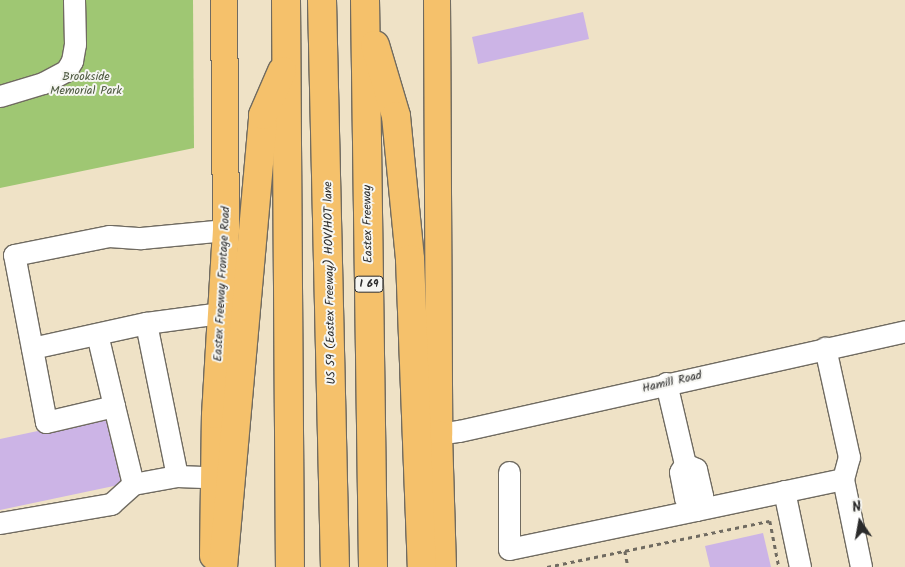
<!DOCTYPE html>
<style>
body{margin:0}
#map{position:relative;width:905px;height:567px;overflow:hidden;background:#efe2c6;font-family:Kalam,sans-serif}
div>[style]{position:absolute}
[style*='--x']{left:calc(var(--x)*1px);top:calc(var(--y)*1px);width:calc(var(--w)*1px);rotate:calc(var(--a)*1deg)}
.green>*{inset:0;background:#9fc773}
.building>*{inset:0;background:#ccb4e6}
.path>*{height:2.5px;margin-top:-1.25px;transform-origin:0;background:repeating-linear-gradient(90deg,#706b61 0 4px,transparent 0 8px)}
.roads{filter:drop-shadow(1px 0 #706b61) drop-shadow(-1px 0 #706b61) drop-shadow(0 1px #706b61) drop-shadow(0 -1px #706b61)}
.minor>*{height:21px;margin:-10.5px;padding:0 10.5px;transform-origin:10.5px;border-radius:10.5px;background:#fff}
.major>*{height:26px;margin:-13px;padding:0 13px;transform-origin:13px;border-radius:13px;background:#f5c16b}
.highway>*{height:28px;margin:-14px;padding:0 14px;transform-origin:14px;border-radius:14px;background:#f5c16b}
span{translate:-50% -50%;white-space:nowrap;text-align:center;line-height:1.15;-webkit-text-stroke:4px #f6f6f2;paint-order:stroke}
.shield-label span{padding:1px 4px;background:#f6f6f2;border:1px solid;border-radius:4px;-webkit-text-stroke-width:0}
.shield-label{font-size:11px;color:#2b2b2b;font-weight:700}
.park-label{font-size:12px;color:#4e5a41}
.street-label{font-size:12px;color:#2b2b2b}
.north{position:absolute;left:835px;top:497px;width:50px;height:50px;-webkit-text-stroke:4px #f6f6f2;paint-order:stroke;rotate:348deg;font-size:14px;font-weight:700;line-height:20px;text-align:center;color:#2b2b2b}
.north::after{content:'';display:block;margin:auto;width:18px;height:22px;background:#2b2b2b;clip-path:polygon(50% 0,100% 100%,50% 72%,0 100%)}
</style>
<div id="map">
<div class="green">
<i style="clip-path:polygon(0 0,193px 0,194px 148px,0 188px)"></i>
</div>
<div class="building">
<i style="clip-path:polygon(583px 12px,589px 39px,478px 64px,472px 37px)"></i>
<i style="clip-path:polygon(113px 415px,128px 483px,0 510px,0 439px)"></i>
<i style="clip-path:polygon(763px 533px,771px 567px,710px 567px,705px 546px)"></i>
</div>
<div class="path">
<i style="--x:770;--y:521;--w:47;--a:78.9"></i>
<i style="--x:625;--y:551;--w:16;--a:79"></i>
<i style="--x:547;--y:567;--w:227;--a:-11.7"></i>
</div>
<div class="roads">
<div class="minor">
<i style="--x:0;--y:96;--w:45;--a:-16.8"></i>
<i style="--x:43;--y:83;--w:26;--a:-28"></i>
<i style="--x:66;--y:71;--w:12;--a:-59"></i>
<i style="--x:72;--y:61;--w:17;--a:-80"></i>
<i style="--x:75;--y:44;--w:44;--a:-91.3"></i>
<i style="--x:97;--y:334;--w:74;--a:76.7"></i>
<i style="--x:32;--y:348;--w:117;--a:-12.4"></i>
<i style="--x:666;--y:383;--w:83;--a:76.8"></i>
<i style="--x:685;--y:464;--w:9;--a:122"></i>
<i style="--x:680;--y:472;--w:26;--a:79"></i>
<i style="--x:685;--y:498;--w:10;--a:24"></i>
<i style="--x:439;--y:434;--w:20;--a:-9"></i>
<i style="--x:459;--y:431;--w:457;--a:-12.6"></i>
<i style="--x:685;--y:464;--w:12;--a:24"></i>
<i style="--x:696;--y:469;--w:28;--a:77"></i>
<i style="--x:702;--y:496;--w:10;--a:143"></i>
<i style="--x:509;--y:472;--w:77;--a:90"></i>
<i style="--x:509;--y:549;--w:191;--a:-11.8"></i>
<i style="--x:696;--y:510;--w:8;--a:-104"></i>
<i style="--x:177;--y:476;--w:156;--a:-101.5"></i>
<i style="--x:146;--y:323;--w:76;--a:-7.6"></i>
<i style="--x:843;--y:479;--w:90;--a:78.4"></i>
<i style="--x:133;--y:484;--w:80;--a:-103.7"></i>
<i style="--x:114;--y:406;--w:70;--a:166.8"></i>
<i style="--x:46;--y:422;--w:170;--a:-100.8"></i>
<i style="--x:14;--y:255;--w:97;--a:-11.3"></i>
<i style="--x:109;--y:236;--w:32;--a:4"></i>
<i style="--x:141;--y:238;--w:85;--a:-5.4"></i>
<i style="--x:784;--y:491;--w:78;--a:78.1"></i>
<i style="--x:696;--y:510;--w:150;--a:-11.9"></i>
<i style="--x:843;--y:479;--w:23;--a:-75"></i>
<i style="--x:849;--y:457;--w:112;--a:-102.4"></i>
<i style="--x:0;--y:523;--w:113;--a:-9.7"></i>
<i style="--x:111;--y:504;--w:30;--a:-42"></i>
<i style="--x:133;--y:484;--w:45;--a:-10.3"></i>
<i style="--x:177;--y:476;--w:52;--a:2.2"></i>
</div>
<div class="major">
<i style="--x:437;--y:0;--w:434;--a:89.7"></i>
<i style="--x:439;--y:434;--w:133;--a:88.3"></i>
<i style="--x:213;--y:556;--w:141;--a:-89.2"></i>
<i style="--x:215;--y:415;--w:185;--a:-86.6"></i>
<i style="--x:226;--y:230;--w:230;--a:-90.5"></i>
</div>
<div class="highway">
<i style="--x:286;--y:0;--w:567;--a:89.6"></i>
<i style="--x:322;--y:0;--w:567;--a:88.69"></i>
<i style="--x:365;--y:0;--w:567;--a:89.19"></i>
<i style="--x:375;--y:45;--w:74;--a:73.5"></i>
<i style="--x:396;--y:116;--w:144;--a:84.4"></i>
<i style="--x:410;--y:259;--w:308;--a:87.8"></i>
<i style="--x:223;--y:567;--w:454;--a:-84.9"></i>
<i style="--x:263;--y:115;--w:48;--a:-66.6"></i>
</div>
</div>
<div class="shield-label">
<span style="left:369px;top:284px">I 69</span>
</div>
<div class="park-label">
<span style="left:86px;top:84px">Brookside<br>Memorial Park</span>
</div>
<div class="street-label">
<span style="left:368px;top:224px;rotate:-91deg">Eastex Freeway</span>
<span style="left:330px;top:283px;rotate:-91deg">US 59 (Eastex Freeway) HOV/HOT lane</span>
<span style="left:222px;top:284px;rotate:-87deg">Eastex Freeway Frontage Road</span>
<span style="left:672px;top:382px;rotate:-13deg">Hamill Road</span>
</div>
<div class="north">N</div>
</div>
